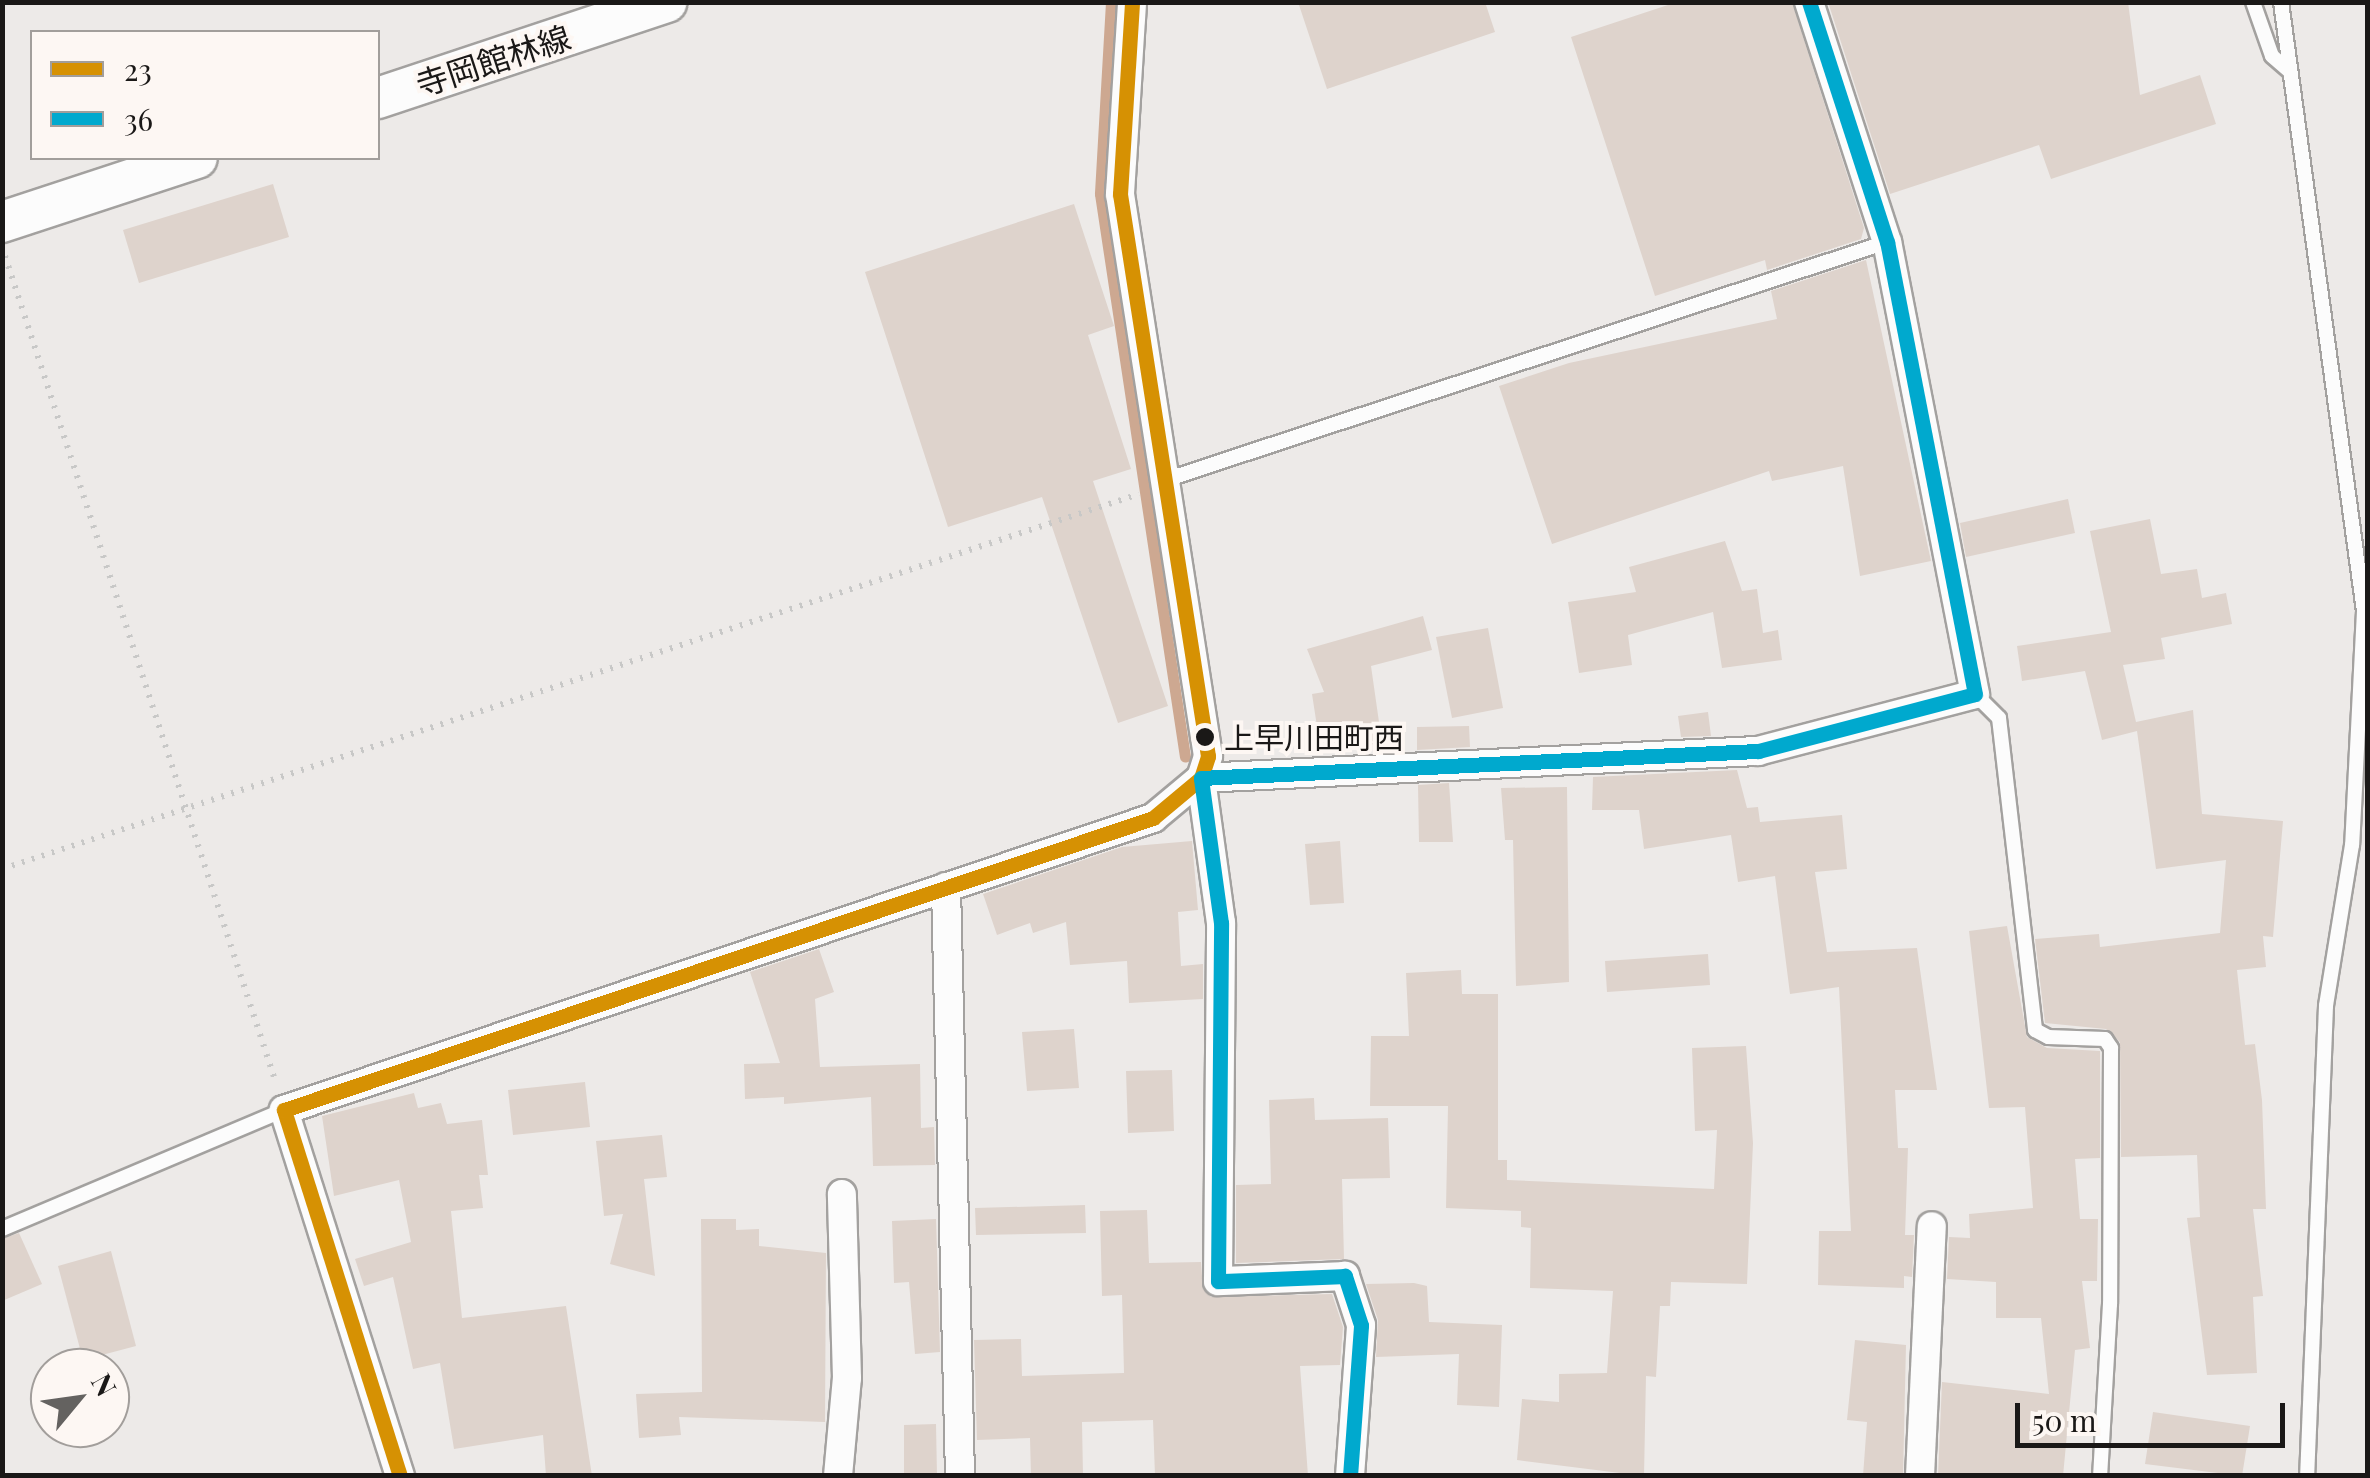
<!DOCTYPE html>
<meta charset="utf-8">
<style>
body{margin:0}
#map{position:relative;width:2370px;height:1478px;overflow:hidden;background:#edeae8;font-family:"Playfair Display","Noto Sans JP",serif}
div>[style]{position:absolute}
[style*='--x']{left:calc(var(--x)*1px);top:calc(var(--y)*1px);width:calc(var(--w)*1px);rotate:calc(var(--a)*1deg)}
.stream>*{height:11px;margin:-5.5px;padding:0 5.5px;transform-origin:5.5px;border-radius:5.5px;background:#cda891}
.building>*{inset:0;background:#ded3cc}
.path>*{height:6px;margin-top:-3px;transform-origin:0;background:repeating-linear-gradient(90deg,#c8c8c7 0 2.5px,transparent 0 10.5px)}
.roads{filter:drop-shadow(2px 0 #a3a19f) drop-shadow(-2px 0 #a3a19f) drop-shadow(0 2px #a3a19f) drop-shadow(0 -2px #a3a19f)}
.service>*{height:14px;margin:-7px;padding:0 7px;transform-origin:7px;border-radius:7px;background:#fcfcfc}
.minor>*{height:28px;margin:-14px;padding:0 14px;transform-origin:14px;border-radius:14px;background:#fcfcfc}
.secondary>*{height:40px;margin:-20px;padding:0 20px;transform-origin:20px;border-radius:20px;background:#fcfcfc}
.bus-1>*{height:15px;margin:-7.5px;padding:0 7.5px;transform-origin:7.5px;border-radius:7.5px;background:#d69103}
.bus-2>*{height:15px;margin:-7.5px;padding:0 7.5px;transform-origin:7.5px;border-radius:7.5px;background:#00a9ce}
.dots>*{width:28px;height:28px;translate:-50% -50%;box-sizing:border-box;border:5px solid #fdf7f3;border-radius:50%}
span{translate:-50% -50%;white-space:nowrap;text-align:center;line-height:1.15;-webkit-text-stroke:8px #fdf7f3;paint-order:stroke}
.bus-label{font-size:30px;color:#1a1817}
.left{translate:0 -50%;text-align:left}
.street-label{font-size:32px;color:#1a1817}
.frame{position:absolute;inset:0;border:5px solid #1a1817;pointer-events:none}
.legend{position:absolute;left:30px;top:30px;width:350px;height:130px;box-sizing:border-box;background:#fdf7f3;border:2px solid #a29e9b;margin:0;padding:12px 18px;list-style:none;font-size:30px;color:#1a1817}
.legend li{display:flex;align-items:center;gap:20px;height:50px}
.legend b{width:50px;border:2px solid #a29e9b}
.north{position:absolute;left:30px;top:1348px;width:100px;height:100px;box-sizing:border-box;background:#fdf7f3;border:2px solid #a29e9b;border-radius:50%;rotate:61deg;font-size:28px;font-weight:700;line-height:40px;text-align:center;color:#1a1817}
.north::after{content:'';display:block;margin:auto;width:35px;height:45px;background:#646260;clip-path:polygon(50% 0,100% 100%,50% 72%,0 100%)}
.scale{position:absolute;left:2015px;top:1403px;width:270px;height:45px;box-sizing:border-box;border:5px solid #1a1817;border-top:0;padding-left:12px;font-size:30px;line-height:35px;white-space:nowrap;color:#1a1817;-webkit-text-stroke:8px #fdf7f3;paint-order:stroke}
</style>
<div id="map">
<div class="stream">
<i style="--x:1111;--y:2;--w:192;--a:93.3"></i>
<i style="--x:1100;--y:194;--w:569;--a:81.41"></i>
</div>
<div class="building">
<i style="clip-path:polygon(1298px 2px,1485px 2px,1495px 32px,1327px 89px)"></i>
<i style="clip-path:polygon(1677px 2px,1792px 2px,1864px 228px,1861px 239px,1767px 270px,1765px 260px,1655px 296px,1571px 37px)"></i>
<i style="clip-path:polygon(1828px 2px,2128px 2px,2140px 95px,2200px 75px,2216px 124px,2051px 179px,2039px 145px,1890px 194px)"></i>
<i style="clip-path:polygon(273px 184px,289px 237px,139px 283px,123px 230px)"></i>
<i style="clip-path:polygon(1074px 204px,1114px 326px,1088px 335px,1131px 469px,1093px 481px,1168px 706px,1118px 723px,1042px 497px,948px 527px,865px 272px)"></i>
<i style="clip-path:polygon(1866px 260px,1931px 561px,1860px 576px,1843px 466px,1772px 481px,1769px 471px,1552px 544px,1499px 386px,1569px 363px,1777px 319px,1771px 291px)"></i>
<i style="clip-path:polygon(2068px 499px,2075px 533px,1966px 557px,1960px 523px)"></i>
<i style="clip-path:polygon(2150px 519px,2161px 574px,2197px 569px,2202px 598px,2226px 593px,2232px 624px,2161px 638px,2165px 659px,2123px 665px,2136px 722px,2193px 710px,2202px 814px,2283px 821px,2273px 937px,2263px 936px,2266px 967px,2237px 970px,2245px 1045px,2255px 1044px,2262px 1100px,2266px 1209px,2253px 1209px,2263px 1296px,2253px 1297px,2257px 1373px,2207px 1375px,2187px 1218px,2200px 1217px,2197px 1155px,2121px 1157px,2120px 1042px,2106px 1029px,2045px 1023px,2035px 939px,2099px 934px,2100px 947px,2220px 933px,2226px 860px,2156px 869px,2137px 731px,2102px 740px,2085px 671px,2022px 681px,2017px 646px,2111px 632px,2090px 531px)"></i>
<i style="clip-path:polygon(1725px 541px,1742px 591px,1757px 589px,1763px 633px,1778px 630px,1782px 660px,1722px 668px,1713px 612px,1628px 635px,1632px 665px,1579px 673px,1568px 602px,1636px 592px,1629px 567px)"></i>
<i style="clip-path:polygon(1423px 616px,1432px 650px,1371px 666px,1382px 743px,1338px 749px,1336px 730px,1318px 733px,1312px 694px,1324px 692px,1307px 649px)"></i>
<i style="clip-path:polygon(1488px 628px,1503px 708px,1452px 718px,1436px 637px)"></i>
<i style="clip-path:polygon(1708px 712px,1711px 736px,1681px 737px,1678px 716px)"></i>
<i style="clip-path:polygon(1469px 726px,1470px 747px,1417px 750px,1417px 727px)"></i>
<i style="clip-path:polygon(1737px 770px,1747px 808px,1758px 807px,1760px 822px,1842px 815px,1847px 869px,1815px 872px,1827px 952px,1917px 948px,1937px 1090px,1895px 1090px,1898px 1148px,1908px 1148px,1905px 1235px,1914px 1235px,1912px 1277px,1904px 1276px,1904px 1288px,1818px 1285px,1819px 1231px,1851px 1231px,1839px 987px,1790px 994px,1775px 876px,1738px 882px,1731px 835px,1644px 849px,1639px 810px,1592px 810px,1593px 777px)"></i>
<i style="clip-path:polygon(1449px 783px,1453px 842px,1419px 842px,1418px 785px)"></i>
<i style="clip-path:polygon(1567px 787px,1569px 982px,1516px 986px,1513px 840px,1505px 840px,1501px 788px)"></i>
<i style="clip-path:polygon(1192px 841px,1198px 910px,1178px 912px,1181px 966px,1203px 964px,1203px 999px,1129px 1003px,1127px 961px,1070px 965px,1066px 922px,1033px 933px,1030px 923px,997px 935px,983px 894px,1122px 847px)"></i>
<i style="clip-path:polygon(1340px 841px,1344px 903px,1310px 905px,1305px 844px)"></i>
<i style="clip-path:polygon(2007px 926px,2027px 1037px,2047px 1048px,2100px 1051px,2100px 1158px,2075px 1159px,2080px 1219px,2098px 1219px,2097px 1281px,2082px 1281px,2090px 1348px,2075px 1350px,2063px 1476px,1938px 1476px,1942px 1382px,2049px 1394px,2041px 1318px,1996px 1318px,1996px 1282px,1947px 1279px,1949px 1237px,1970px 1238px,1969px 1214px,2033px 1208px,2025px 1107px,1989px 1108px,1969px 931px)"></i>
<i style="clip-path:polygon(819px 949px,834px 992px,815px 999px,820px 1067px,920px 1064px,921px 1128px,934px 1127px,935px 1165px,873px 1166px,871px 1097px,784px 1104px,784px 1097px,745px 1099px,744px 1064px,780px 1063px,750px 972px)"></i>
<i style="clip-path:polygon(1708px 954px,1710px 985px,1607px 992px,1605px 961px)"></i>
<i style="clip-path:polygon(1461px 970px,1462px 994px,1498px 994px,1498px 1160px,1507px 1160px,1507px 1180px,1714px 1189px,1717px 1130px,1695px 1131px,1692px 1048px,1746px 1046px,1753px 1143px,1747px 1284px,1671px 1282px,1670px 1306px,1660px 1306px,1656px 1377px,1646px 1376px,1644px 1476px,1517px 1460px,1522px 1399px,1559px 1402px,1559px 1374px,1607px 1373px,1613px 1291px,1530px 1288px,1531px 1228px,1521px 1227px,1521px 1211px,1446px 1208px,1448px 1106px,1370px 1106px,1371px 1036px,1409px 1036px,1406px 973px)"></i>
<i style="clip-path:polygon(1074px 1029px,1079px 1088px,1027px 1091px,1022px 1032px)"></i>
<i style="clip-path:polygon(1172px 1070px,1174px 1131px,1128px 1133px,1126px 1071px)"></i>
<i style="clip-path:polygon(585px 1082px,590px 1127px,513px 1135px,508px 1090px)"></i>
<i style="clip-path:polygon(414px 1093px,418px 1108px,441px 1103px,447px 1124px,482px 1120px,488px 1175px,479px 1175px,483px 1208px,451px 1211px,462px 1318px,566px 1306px,592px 1476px,546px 1476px,543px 1435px,454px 1449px,440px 1363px,413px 1369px,393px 1277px,364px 1286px,355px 1259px,411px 1242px,399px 1180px,334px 1196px,322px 1116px)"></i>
<i style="clip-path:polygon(1314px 1098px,1315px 1120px,1388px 1118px,1390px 1178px,1342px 1179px,1344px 1259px,1236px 1263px,1236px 1185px,1271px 1184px,1269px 1100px)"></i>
<i style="clip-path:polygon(662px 1135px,667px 1177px,644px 1179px,655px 1276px,610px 1264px,623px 1214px,604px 1216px,596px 1141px)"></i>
<i style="clip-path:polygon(1085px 1205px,1086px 1233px,976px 1235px,975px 1208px)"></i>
<i style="clip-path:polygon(1147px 1210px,1149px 1263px,1201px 1262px,1203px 1289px,1211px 1297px,1332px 1294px,1343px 1327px,1340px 1365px,1300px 1366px,1308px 1476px,1155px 1476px,1153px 1420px,1082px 1422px,1083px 1476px,1031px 1476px,1030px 1438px,977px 1440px,974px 1340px,1021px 1339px,1022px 1376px,1124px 1373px,1122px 1295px,1102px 1296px,1100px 1211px)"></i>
<i style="clip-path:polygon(701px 1219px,736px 1219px,736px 1230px,759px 1229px,759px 1246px,826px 1253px,825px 1422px,679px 1417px,681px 1435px,639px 1438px,636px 1394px,702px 1392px)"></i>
<i style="clip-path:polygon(936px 1219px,940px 1352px,915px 1354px,909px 1282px,894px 1283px,892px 1221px)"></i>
<i style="clip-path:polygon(19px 1233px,42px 1284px,2px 1301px,2px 1239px)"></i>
<i style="clip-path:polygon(111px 1251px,136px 1346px,83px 1360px,58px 1266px)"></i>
<i style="clip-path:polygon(1414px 1283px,1427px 1286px,1429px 1322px,1502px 1325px,1499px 1407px,1457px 1405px,1459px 1354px,1376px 1357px,1378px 1320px,1366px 1284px)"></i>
<i style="clip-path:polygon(1855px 1340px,1906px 1345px,1903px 1476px,1863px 1476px,1867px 1422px,1847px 1420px)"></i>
<i style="clip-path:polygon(2153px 1412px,2250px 1426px,2242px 1476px,2145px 1464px)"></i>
<i style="clip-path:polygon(936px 1424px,937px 1476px,904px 1476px,904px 1425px)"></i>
</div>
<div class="path">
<i style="--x:5;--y:256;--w:867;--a:71.86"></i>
<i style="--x:2;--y:869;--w:1197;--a:-18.25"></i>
</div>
<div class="roads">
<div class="service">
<i style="--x:2253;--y:2;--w:57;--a:70.6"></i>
<i style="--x:2272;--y:56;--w:23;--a:41"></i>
<i style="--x:2281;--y:2;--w:615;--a:82.24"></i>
<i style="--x:2364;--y:611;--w:234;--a:92.9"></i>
<i style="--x:2352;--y:845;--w:163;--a:99.2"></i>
<i style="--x:2326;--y:1006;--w:470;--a:92.3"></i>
<i style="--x:1162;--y:481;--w:763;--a:-18.25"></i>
<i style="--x:1975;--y:694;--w:34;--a:45"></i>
<i style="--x:1999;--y:718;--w:314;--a:83.4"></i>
<i style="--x:2035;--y:1030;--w:15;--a:28"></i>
<i style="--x:2048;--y:1037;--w:57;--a:2"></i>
<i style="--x:2105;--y:1039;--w:11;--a:56"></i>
<i style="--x:2111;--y:1048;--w:256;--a:90.2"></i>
<i style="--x:2110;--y:1304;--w:172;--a:93.3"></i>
<i style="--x:2;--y:1229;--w:306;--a:-22.9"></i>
</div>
<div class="minor">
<i style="--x:946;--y:887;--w:589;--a:88.64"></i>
<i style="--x:400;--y:1476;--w:384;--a:-107.6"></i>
<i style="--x:284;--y:1110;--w:917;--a:-18.57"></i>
<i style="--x:1153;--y:818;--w:62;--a:-39.8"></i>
<i style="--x:1201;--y:778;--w:23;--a:-72"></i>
<i style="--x:1208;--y:756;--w:569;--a:-98.9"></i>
<i style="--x:1120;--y:194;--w:192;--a:-86.4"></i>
<i style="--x:838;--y:1476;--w:98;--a:-84.8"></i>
<i style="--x:847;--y:1378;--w:184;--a:-91.6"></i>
<i style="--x:1350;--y:1476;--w:151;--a:-85.8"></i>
<i style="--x:1361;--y:1325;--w:52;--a:-108.1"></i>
<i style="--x:1345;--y:1276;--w:127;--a:177.7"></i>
<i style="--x:1218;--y:1281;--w:358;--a:-89.5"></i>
<i style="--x:1221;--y:923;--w:146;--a:-97.9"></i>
<i style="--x:1201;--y:778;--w:558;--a:-2.78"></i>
<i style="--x:1758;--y:751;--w:224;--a:-14.7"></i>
<i style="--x:1975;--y:694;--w:460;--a:-101"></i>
<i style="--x:1887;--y:242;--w:252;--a:-108"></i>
<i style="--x:1920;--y:1476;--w:250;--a:-87.3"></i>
</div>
<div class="secondary">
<i style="--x:378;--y:98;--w:304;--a:-18.4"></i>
<i style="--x:2;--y:222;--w:205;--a:-18.2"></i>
</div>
</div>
<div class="bus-1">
<i style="--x:400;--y:1476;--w:384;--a:-107.6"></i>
<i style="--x:284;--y:1110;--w:917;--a:-18.57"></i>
<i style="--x:1153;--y:818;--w:62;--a:-39.8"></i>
<i style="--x:1201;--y:778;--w:23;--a:-72"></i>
<i style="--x:1208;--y:756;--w:569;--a:-98.9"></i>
<i style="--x:1120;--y:194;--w:192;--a:-86.4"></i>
</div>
<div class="bus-2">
<i style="--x:1350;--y:1476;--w:151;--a:-85.8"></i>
<i style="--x:1361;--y:1325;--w:52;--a:-108.1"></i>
<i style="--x:1345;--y:1276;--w:127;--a:177.7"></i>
<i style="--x:1218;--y:1281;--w:358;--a:-89.5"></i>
<i style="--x:1221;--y:923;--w:146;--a:-97.9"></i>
<i style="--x:1201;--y:778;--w:558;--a:-2.78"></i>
<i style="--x:1758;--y:751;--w:224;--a:-14.7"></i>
<i style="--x:1975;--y:694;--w:460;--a:-101"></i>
<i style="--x:1887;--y:242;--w:252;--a:-108"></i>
</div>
<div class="dots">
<i style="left:1205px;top:737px;background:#1a1817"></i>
</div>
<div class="bus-label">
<span class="left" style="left:1224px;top:737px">上早川田町西</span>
</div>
<div class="street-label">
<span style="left:493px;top:60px;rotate:-18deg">寺岡館林線</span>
</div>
<div class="frame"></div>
<ul class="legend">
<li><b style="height:12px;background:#d69103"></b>23</li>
<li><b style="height:12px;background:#00a9ce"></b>36</li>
</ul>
<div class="north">N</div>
<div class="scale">50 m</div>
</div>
